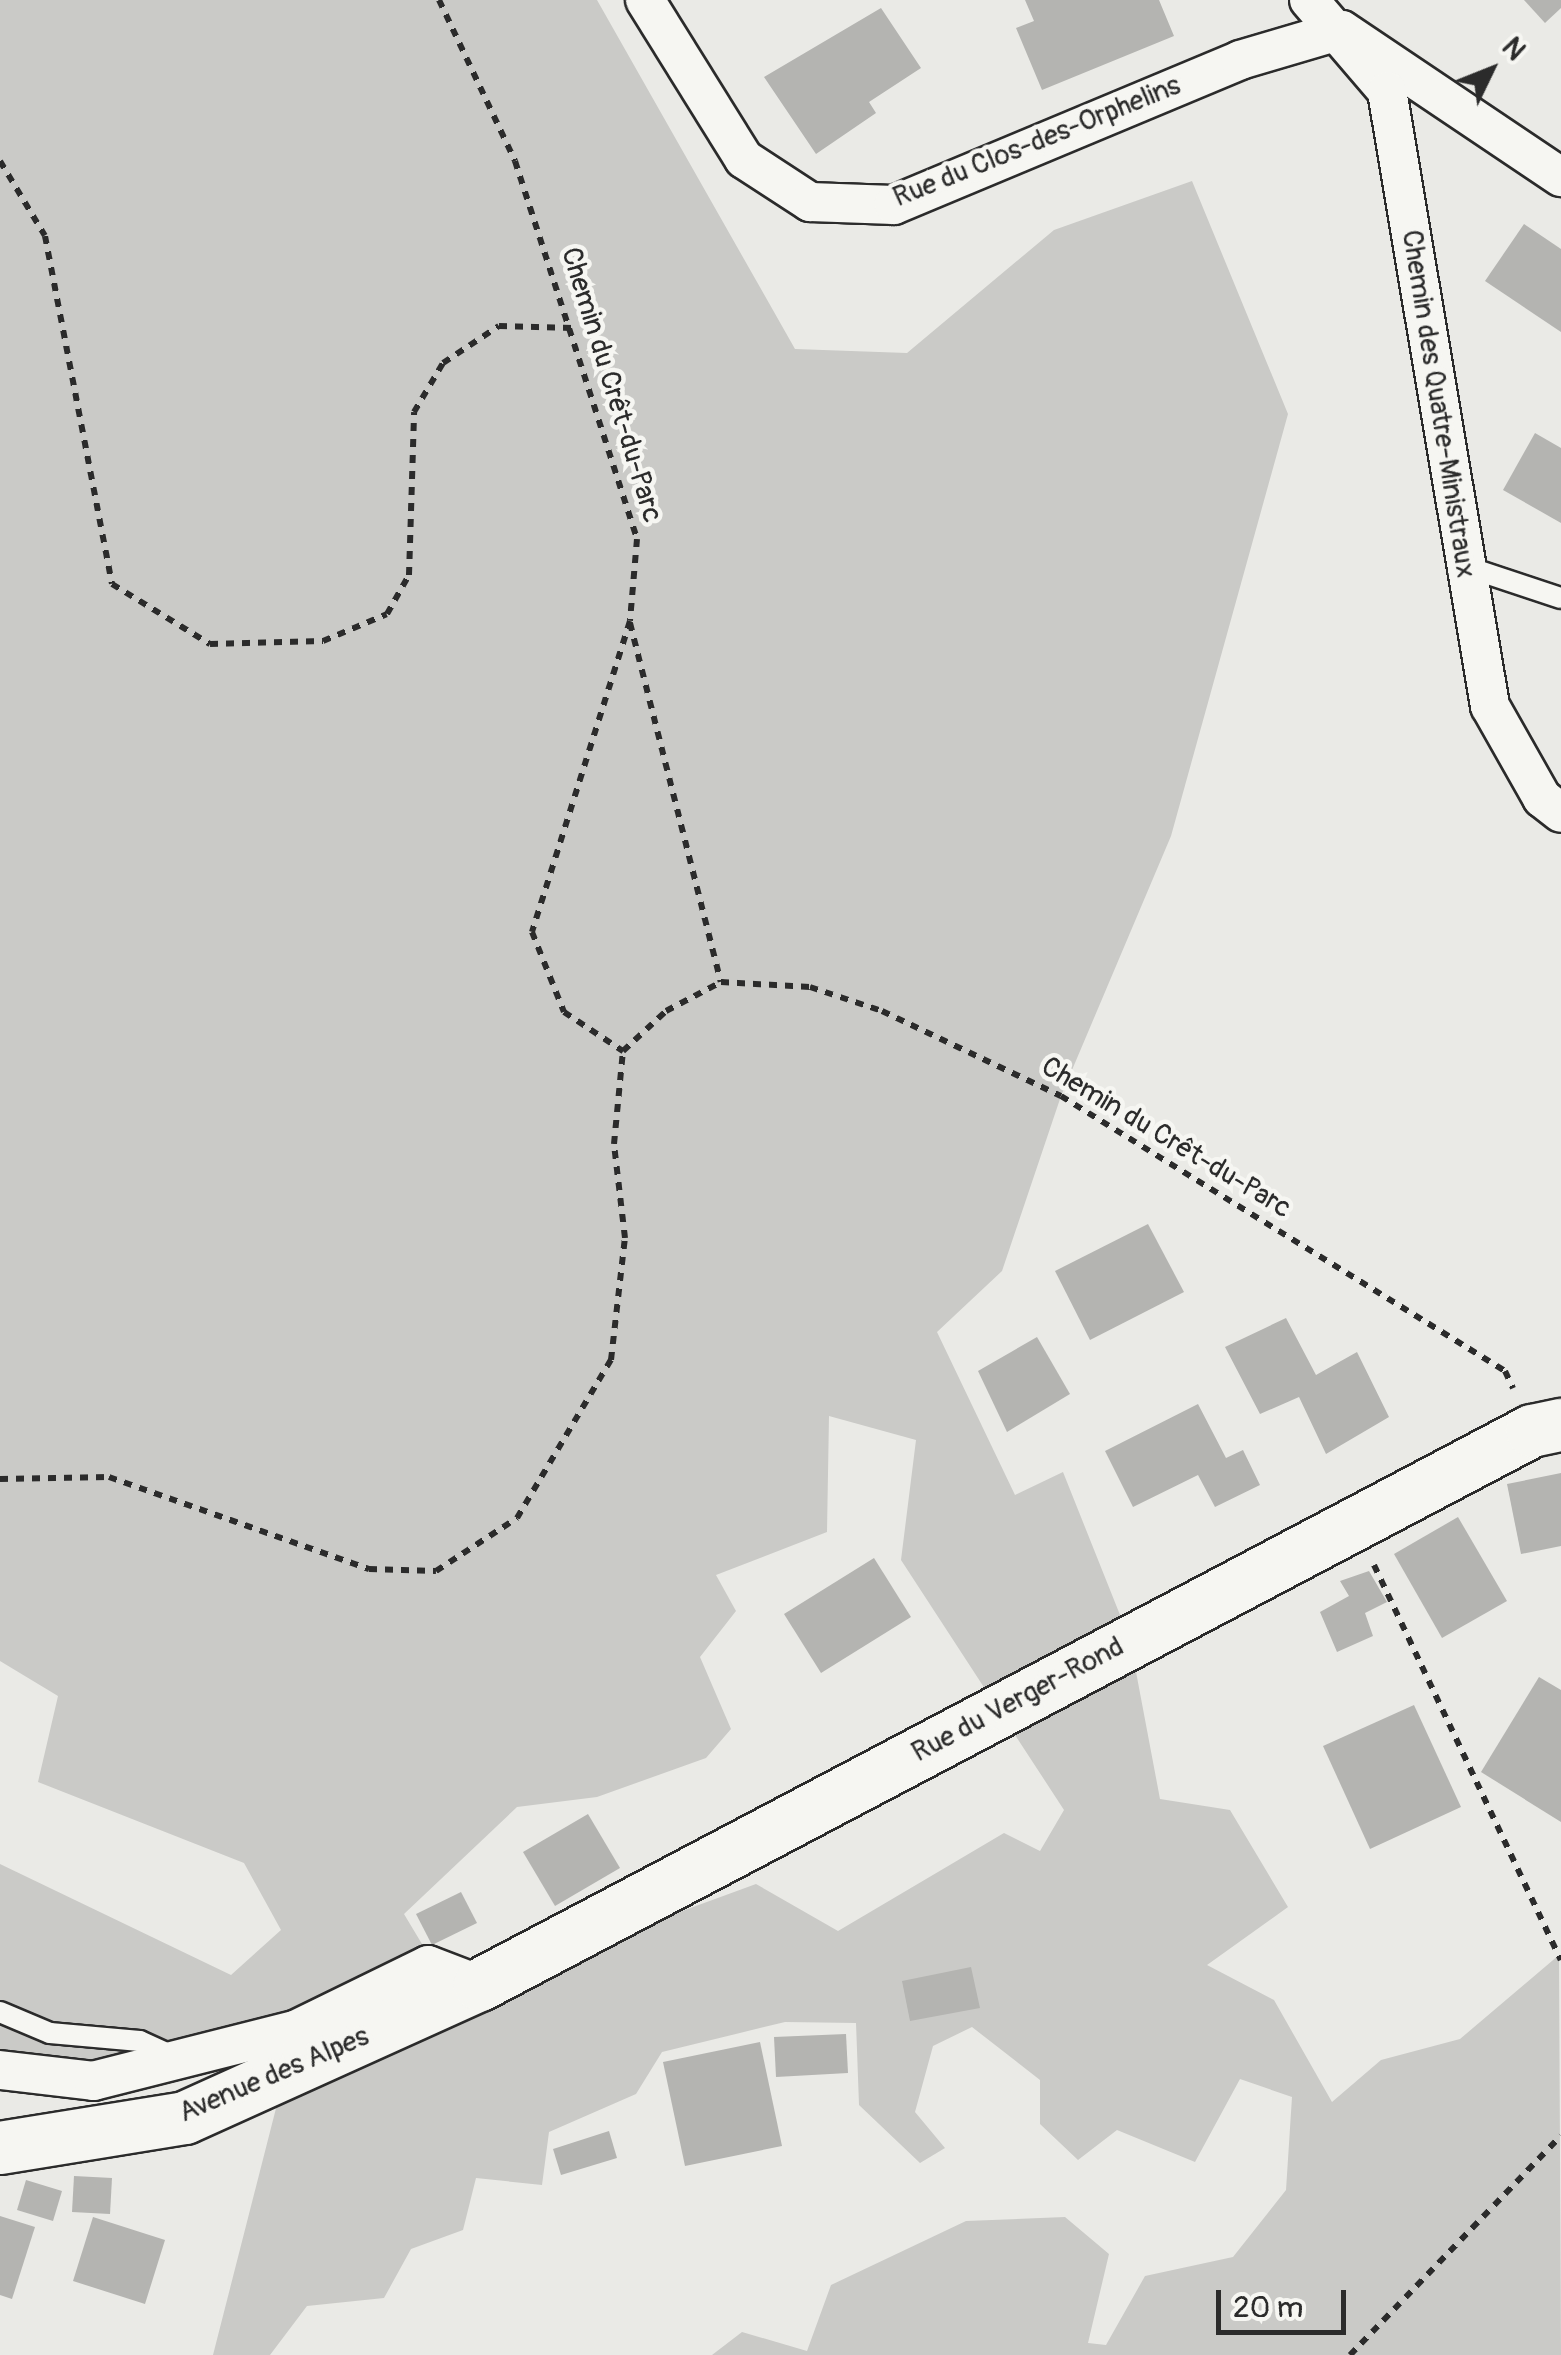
<!DOCTYPE html>
<meta charset="utf-8">
<style>
body{margin:0}
#map{position:relative;width:1561px;height:2355px;overflow:hidden;background:#eaeae6;font-family:Pangolin,sans-serif}
div>[style]{position:absolute}
[style*='--x']{left:calc(var(--x)*1px);top:calc(var(--y)*1px);width:calc(var(--w)*1px);rotate:calc(var(--a)*1deg)}
.green>*{inset:0;background:#cacac7}
.building>*{inset:0;background:#b4b4b1}
.path>*{height:6px;margin-top:-3px;transform-origin:0;background:repeating-linear-gradient(90deg,#2b2b2b 0 8px,transparent 0 16px)}
.roads{filter:drop-shadow(2px 0 #2b2b2b) drop-shadow(-2px 0 #2b2b2b) drop-shadow(0 2px #2b2b2b) drop-shadow(0 -2px #2b2b2b)}
.lane>*{height:20px;margin:-10px;padding:0 10px;transform-origin:10px;border-radius:10px;background:#f6f6f2}
.street>*{height:38px;margin:-19px;padding:0 19px;transform-origin:19px;border-radius:19px;background:#f6f6f2}
.secondary>*{height:52px;margin:-26px;padding:0 26px;transform-origin:26px;border-radius:26px;background:#f6f6f2}
span{translate:-50% -50%;white-space:nowrap;text-align:center;line-height:1.15;-webkit-text-stroke:9px #f6f6f2;paint-order:stroke}
.street-label{font-size:28px;color:#2b2b2b}
.north{position:absolute;left:1441px;top:20px;width:100px;height:100px;-webkit-text-stroke:8px #f6f6f2;paint-order:stroke;rotate:47deg;font-size:28px;font-weight:700;line-height:40px;text-align:center;color:#2b2b2b}
.north::after{content:'';display:block;margin:auto;width:35px;height:45px;background:#2b2b2b;clip-path:polygon(50% 0,100% 100%,50% 72%,0 100%)}
.scale{position:absolute;left:1216px;top:2290px;width:130px;height:45px;box-sizing:border-box;border:5px solid #2b2b2b;border-top:0;padding-left:12px;font-size:30px;line-height:35px;white-space:nowrap;color:#2b2b2b;-webkit-text-stroke:8px #f6f6f2;paint-order:stroke}
</style>
<div id="map">
<div class="green">
<i style="clip-path:polygon(evenodd,0 0,597px 0,795px 349px,907px 353px,1054px 230px,1192px 181px,1288px 414px,1171px 836px,1061px 1096px,1002px 1271px,937px 1332px,1015px 1495px,1063px 1472px,1130px 1640px,1160px 1799px,1230px 1810px,1288px 1907px,1207px 1965px,1274px 2000px,1332px 2102px,1381px 2060px,1460px 2039px,1559px 1955px,1561px 2355px,712px 2355px,742px 2332px,807px 2351px,831px 2285px,966px 2221px,1065px 2217px,1109px 2254px,1088px 2343px,1106px 2345px,1145px 2276px,1233px 2257px,1286px 2190px,1292px 2097px,1240px 2079px,1195px 2162px,1117px 2130px,1078px 2160px,1040px 2124px,1040px 2080px,972px 2027px,933px 2046px,915px 2112px,945px 2148px,920px 2163px,859px 2105px,856px 2023px,785px 2022px,662px 2052px,636px 2094px,549px 2132px,542px 2185px,476px 2178px,463px 2230px,411px 2249px,384px 2298px,307px 2306px,270px 2355px,213px 2355px,297px 2026px,87px 2092px,0 2063px,0 1864px,231px 1975px,281px 1930px,244px 1863px,38px 1782px,58px 1696px,0 1661px,0 0,829px 1416px,916px 1440px,901px 1560px,1064px 1810px,1040px 1851px,1004px 1833px,838px 1931px,756px 1884px,480px 1985px,431px 1959px,404px 1914px,517px 1807px,597px 1797px,706px 1758px,731px 1729px,700px 1657px,736px 1611px,716px 1575px,827px 1532px,829px 1416px)"></i>
</div>
<div class="building">
<i style="clip-path:polygon(1025px 0,1159px 0,1174px 36px,1042px 90px,1016px 28px,1034px 21px)"></i>
<i style="clip-path:polygon(1524px 0,1561px 0,1561px 8px,1545px 23px)"></i>
<i style="clip-path:polygon(881px 8px,921px 68px,869px 102px,876px 113px,816px 154px,764px 77px)"></i>
<i style="clip-path:polygon(1524px 224px,1561px 249px,1561px 332px,1485px 281px)"></i>
<i style="clip-path:polygon(1535px 433px,1561px 448px,1561px 523px,1503px 490px)"></i>
<i style="clip-path:polygon(1148px 1224px,1184px 1292px,1090px 1340px,1055px 1271px)"></i>
<i style="clip-path:polygon(1286px 1318px,1316px 1375px,1357px 1352px,1389px 1417px,1326px 1454px,1299px 1397px,1260px 1414px,1225px 1347px)"></i>
<i style="clip-path:polygon(1037px 1337px,1070px 1394px,1007px 1432px,978px 1371px)"></i>
<i style="clip-path:polygon(1198px 1404px,1226px 1458px,1243px 1450px,1260px 1485px,1215px 1507px,1198px 1475px,1133px 1507px,1105px 1451px)"></i>
<i style="clip-path:polygon(1561px 1473px,1561px 1546px,1521px 1554px,1507px 1484px)"></i>
<i style="clip-path:polygon(1458px 1517px,1507px 1601px,1442px 1638px,1394px 1554px)"></i>
<i style="clip-path:polygon(874px 1558px,911px 1617px,821px 1673px,784px 1614px)"></i>
<i style="clip-path:polygon(1369px 1571px,1387px 1602px,1365px 1613px,1373px 1636px,1337px 1652px,1320px 1612px,1349px 1596px,1340px 1581px)"></i>
<i style="clip-path:polygon(1539px 1677px,1561px 1690px,1561px 1822px,1481px 1772px)"></i>
<i style="clip-path:polygon(1414px 1705px,1461px 1807px,1370px 1849px,1323px 1746px)"></i>
<i style="clip-path:polygon(588px 1814px,620px 1868px,555px 1906px,523px 1852px)"></i>
<i style="clip-path:polygon(461px 1892px,477px 1923px,432px 1945px,416px 1914px)"></i>
<i style="clip-path:polygon(971px 1967px,980px 2008px,910px 2021px,902px 1981px)"></i>
<i style="clip-path:polygon(846px 2034px,848px 2073px,776px 2077px,774px 2037px)"></i>
<i style="clip-path:polygon(760px 2042px,782px 2146px,685px 2166px,663px 2062px)"></i>
<i style="clip-path:polygon(609px 2131px,617px 2158px,561px 2175px,553px 2149px)"></i>
<i style="clip-path:polygon(74px 2176px,112px 2178px,110px 2214px,72px 2212px)"></i>
<i style="clip-path:polygon(26px 2180px,62px 2191px,53px 2221px,17px 2210px)"></i>
<i style="clip-path:polygon(0 2216px,35px 2227px,12px 2299px,0 2295px)"></i>
<i style="clip-path:polygon(93px 2217px,165px 2240px,145px 2304px,73px 2281px)"></i>
</div>
<div class="path">
<i style="--x:439;--y:0;--w:178;--a:64.7"></i>
<i style="--x:515;--y:161;--w:397;--a:72.1"></i>
<i style="--x:637;--y:539;--w:82;--a:94.9"></i>
<i style="--x:630;--y:621;--w:326;--a:107.5"></i>
<i style="--x:532;--y:932;--w:86;--a:68.2"></i>
<i style="--x:564;--y:1012;--w:71;--a:33.5"></i>
<i style="--x:623;--y:1051;--w:59;--a:-42.9"></i>
<i style="--x:666;--y:1011;--w:62;--a:-27.8"></i>
<i style="--x:721;--y:982;--w:89;--a:3.2"></i>
<i style="--x:810;--y:987;--w:76;--a:18.4"></i>
<i style="--x:882;--y:1011;--w:198;--a:25.4"></i>
<i style="--x:1061;--y:1096;--w:522;--a:31.77"></i>
<i style="--x:1505;--y:1371;--w:19;--a:65"></i>
<i style="--x:0;--y:161;--w:87;--a:59"></i>
<i style="--x:45;--y:236;--w:354;--a:79.1"></i>
<i style="--x:112;--y:584;--w:115;--a:31.5"></i>
<i style="--x:210;--y:644;--w:113;--a:-1.5"></i>
<i style="--x:323;--y:641;--w:69;--a:-22.9"></i>
<i style="--x:387;--y:614;--w:45;--a:-60.6"></i>
<i style="--x:409;--y:575;--w:163;--a:-88.2"></i>
<i style="--x:414;--y:412;--w:57;--a:-59.4"></i>
<i style="--x:443;--y:363;--w:67;--a:-33.5"></i>
<i style="--x:499;--y:326;--w:74;--a:1.5"></i>
<i style="--x:630;--y:623;--w:370;--a:75.8"></i>
<i style="--x:0;--y:1479;--w:109;--a:-1.1"></i>
<i style="--x:109;--y:1477;--w:276;--a:19.5"></i>
<i style="--x:369;--y:1569;--w:67;--a:1.7"></i>
<i style="--x:436;--y:1571;--w:97;--a:-33.2"></i>
<i style="--x:517;--y:1518;--w:184;--a:-59.3"></i>
<i style="--x:611;--y:1360;--w:123;--a:-83.5"></i>
<i style="--x:625;--y:1238;--w:95;--a:-96.7"></i>
<i style="--x:614;--y:1144;--w:93;--a:-84.5"></i>
<i style="--x:1374;--y:1565;--w:437;--a:64.7"></i>
<i style="--x:1350;--y:2355;--w:304;--a:-46.1"></i>
</div>
<div class="roads">
<div class="lane">
<i style="--x:1464;--y:566;--w:102;--a:18.3"></i>
<i style="--x:0;--y:2012;--w:54;--a:22.8"></i>
<i style="--x:50;--y:2033;--w:90;--a:5.1"></i>
<i style="--x:140;--y:2041;--w:41;--a:24.7"></i>
</div>
<div class="street">
<i style="--x:645;--y:0;--w:187;--a:58.1"></i>
<i style="--x:744;--y:159;--w:79;--a:33.1"></i>
<i style="--x:810;--y:202;--w:84;--a:2"></i>
<i style="--x:894;--y:205;--w:375;--a:-22.7"></i>
<i style="--x:1240;--y:60;--w:106;--a:-16.4"></i>
<i style="--x:1342;--y:30;--w:264;--a:33.9"></i>
<i style="--x:1309;--y:0;--w:120;--a:49.4"></i>
<i style="--x:1387;--y:91;--w:624;--a:80.49"></i>
<i style="--x:1490;--y:706;--w:106;--a:60.5"></i>
<i style="--x:1542;--y:798;--w:24;--a:38"></i>
<i style="--x:0;--y:2070;--w:94;--a:6.7"></i>
<i style="--x:93;--y:2081;--w:208;--a:-14.2"></i>
<i style="--x:295;--y:2030;--w:148;--a:-26"></i>
<i style="--x:428;--y:1965;--w:56;--a:21"></i>
</div>
<div class="secondary">
<i style="--x:0;--y:2148;--w:187;--a:-9.2"></i>
<i style="--x:185;--y:2118;--w:324;--a:-24.3"></i>
<i style="--x:480;--y:1985;--w:1189;--a:-27.77"></i>
<i style="--x:1532;--y:1431;--w:30;--a:-12"></i>
</div>
</div>
<div class="street-label">
<span style="left:1037px;top:142px;rotate:-22deg">Rue du Clos-des-Orphelins</span>
<span style="left:611px;top:385px;rotate:73deg">Chemin du Crêt-du-Parc</span>
<span style="left:1438px;top:404px;rotate:81deg">Chemin des Quatre-Ministraux</span>
<span style="left:1166px;top:1138px;rotate:31deg">Chemin du Crêt-du-Parc</span>
<span style="left:1018px;top:1700px;rotate:-28deg">Rue du Verger-Rond</span>
<span style="left:274px;top:2075px;rotate:-23deg">Avenue des Alpes</span>
</div>
<div class="north">N</div>
<div class="scale">20 m</div>
</div>
